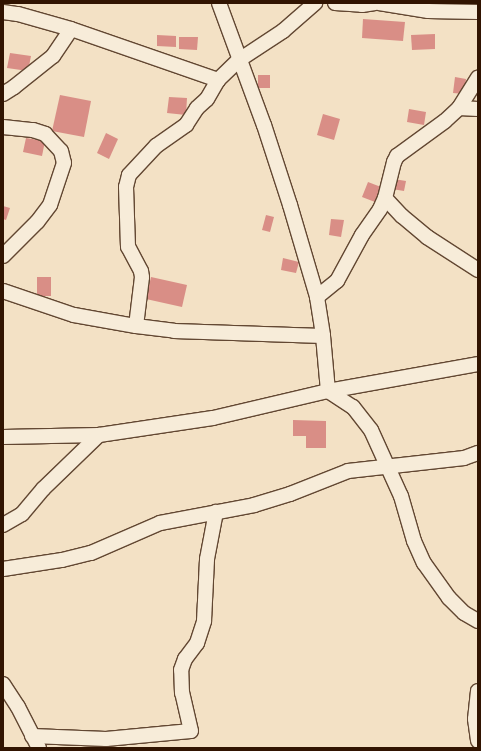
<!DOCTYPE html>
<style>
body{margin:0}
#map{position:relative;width:481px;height:751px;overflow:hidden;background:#f3e1c5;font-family:"IM FELL Great Primer",serif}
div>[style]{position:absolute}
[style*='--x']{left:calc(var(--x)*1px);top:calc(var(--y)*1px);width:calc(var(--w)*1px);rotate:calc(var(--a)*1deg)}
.building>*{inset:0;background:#d98e86}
.roads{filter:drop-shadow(1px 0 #624732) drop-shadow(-1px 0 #624732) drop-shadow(0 1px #624732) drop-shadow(0 -1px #624732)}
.street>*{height:14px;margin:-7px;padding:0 7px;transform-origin:7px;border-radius:7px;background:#f7ecd9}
span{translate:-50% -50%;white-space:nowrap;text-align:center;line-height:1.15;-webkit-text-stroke:3px #f7ecd9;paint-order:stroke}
.frame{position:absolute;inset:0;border:4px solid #311401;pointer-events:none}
</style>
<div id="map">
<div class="building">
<i style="clip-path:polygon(363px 19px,405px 22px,403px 41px,362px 38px)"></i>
<i style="clip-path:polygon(435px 34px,435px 49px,412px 50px,411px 35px)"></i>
<i style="clip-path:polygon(157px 35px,176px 36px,176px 47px,157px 46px)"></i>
<i style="clip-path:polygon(179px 37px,198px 37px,197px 50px,179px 49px)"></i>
<i style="clip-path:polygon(10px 53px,31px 56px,28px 71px,7px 68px)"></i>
<i style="clip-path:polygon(258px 75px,270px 75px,270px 88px,258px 88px)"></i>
<i style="clip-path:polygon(455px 77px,466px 79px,464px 94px,453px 93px)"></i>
<i style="clip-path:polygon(60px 95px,91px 101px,84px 137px,52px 131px)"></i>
<i style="clip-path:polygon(169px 97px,187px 98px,186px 115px,167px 113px)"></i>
<i style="clip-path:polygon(409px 109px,426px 112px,424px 125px,407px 122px)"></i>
<i style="clip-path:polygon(323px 114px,340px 119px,334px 140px,317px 135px)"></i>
<i style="clip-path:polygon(106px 133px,118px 139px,109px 159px,97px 153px)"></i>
<i style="clip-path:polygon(26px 138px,45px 141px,42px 156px,23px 152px)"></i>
<i style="clip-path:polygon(394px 179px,406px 181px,404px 191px,392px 189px)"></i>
<i style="clip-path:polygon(368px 182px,381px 187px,375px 202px,362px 197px)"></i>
<i style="clip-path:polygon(3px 206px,10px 208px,6px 220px,3px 219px)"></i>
<i style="clip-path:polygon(266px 215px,274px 217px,270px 232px,262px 230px)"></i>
<i style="clip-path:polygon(331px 219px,344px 220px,341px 237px,329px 235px)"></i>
<i style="clip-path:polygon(283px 258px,299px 262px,296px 273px,281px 270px)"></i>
<i style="clip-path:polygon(37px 277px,51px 277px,51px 296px,37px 296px)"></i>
<i style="clip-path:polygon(151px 277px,187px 285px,182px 307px,146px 299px)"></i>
<i style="clip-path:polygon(293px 420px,326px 421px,326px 448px,306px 448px,306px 436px,293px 436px)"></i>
</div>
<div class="roads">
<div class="street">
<i style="--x:219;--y:3;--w:130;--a:69.8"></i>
<i style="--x:264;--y:125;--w:84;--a:72"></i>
<i style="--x:290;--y:205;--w:96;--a:73.6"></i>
<i style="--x:317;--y:297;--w:39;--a:81"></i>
<i style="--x:323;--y:336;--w:55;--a:84.8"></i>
<i style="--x:328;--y:391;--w:30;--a:33"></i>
<i style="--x:353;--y:407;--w:29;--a:52"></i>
<i style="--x:371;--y:430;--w:72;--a:65.6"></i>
<i style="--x:401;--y:496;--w:47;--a:73.9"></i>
<i style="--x:414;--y:541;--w:24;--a:66"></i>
<i style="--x:424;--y:563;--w:43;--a:54.5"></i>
<i style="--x:449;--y:598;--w:21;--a:45"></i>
<i style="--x:464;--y:613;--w:16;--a:30"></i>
<i style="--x:335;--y:3;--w:27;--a:4"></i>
<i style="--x:362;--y:5;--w:13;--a:-9"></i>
<i style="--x:379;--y:3;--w:50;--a:9.3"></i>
<i style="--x:428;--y:11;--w:50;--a:1.1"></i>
<i style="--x:3;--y:12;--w:15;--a:8"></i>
<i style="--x:18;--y:14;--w:55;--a:15.8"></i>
<i style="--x:71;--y:29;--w:156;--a:19.1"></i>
<i style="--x:3;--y:94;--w:13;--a:-32"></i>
<i style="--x:14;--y:87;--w:50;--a:-38.5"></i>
<i style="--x:53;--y:56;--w:32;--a:-56"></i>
<i style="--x:459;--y:108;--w:19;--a:3"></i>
<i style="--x:3;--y:127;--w:30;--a:6"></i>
<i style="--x:33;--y:130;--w:13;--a:18"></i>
<i style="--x:45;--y:134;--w:23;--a:47"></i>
<i style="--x:61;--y:151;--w:12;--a:76"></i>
<i style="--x:64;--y:163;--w:44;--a:108.4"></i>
<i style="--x:50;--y:205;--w:21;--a:127"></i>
<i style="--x:37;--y:222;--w:48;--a:135"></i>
<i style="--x:385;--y:198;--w:25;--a:47"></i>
<i style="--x:402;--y:216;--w:33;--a:40"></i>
<i style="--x:427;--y:237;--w:61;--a:32.9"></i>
<i style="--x:3;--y:291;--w:75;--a:18.7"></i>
<i style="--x:74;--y:315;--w:63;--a:10.1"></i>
<i style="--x:136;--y:326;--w:38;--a:7"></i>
<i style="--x:174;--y:331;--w:149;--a:1.9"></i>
<i style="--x:317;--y:297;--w:26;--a:-39"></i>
<i style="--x:337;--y:281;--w:52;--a:-61.5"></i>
<i style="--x:362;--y:235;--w:32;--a:-55"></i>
<i style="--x:380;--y:209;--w:12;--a:-66"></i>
<i style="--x:385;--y:198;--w:37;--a:-76"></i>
<i style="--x:394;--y:162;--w:7;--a:-63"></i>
<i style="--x:397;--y:156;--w:59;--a:-36.1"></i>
<i style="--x:445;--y:121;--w:19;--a:-43"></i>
<i style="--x:459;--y:108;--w:36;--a:-58"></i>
<i style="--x:136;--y:326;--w:49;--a:-83"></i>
<i style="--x:142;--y:277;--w:6;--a:-99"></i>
<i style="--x:141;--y:271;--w:27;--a:-118"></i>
<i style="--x:128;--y:247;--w:60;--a:-91.9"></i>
<i style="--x:126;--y:187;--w:12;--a:-76"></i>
<i style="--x:129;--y:175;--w:40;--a:-47"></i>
<i style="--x:156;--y:146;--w:37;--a:-35"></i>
<i style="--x:186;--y:125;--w:20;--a:-57"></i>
<i style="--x:197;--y:108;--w:13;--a:-42"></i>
<i style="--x:207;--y:99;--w:22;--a:-60"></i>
<i style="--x:218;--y:80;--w:29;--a:-44"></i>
<i style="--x:239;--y:60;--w:53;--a:-33.4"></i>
<i style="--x:283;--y:31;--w:43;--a:-41.2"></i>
<i style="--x:3;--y:437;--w:96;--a:-1.2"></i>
<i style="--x:99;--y:435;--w:115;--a:-8.5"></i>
<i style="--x:213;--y:418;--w:118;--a:-13.2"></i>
<i style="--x:328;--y:391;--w:152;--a:-10.2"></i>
<i style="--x:3;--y:525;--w:22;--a:-30"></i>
<i style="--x:22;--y:514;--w:33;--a:-50"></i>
<i style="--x:43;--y:489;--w:78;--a:-44"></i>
<i style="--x:3;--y:569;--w:60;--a:-8.7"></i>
<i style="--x:62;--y:560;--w:30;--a:-14"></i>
<i style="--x:91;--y:553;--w:75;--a:-23.5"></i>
<i style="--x:160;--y:523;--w:96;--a:-10.8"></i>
<i style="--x:254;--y:505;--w:38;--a:-17"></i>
<i style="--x:290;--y:494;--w:62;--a:-21.6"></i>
<i style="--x:348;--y:471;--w:117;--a:-6.4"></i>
<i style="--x:464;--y:458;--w:15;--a:-20"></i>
<i style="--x:3;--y:684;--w:27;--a:57"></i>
<i style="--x:18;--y:707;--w:46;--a:62.9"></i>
<i style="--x:478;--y:691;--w:28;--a:96"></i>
<i style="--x:475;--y:719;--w:22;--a:82"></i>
<i style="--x:32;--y:736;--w:74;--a:2.3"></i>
<i style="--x:106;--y:739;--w:85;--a:-5.4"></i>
<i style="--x:191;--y:731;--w:39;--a:-103"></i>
<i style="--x:182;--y:693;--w:23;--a:-92"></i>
<i style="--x:181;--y:670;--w:12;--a:-70"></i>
<i style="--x:185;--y:659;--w:20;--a:-53"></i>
<i style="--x:197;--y:643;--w:23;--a:-72"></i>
<i style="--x:204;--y:621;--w:62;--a:-87.2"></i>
<i style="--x:207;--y:559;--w:48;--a:-79.2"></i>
</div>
</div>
<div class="frame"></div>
</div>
